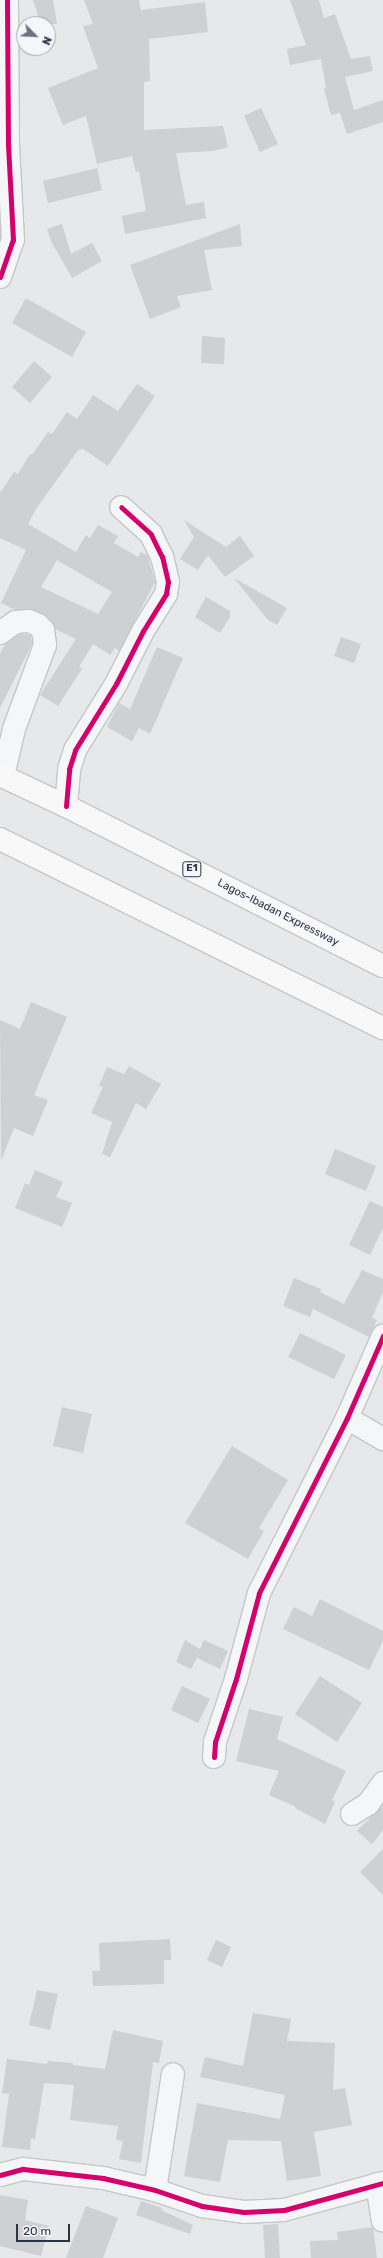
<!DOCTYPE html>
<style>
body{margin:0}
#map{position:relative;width:383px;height:2258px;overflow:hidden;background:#e6e8ea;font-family:Rubik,sans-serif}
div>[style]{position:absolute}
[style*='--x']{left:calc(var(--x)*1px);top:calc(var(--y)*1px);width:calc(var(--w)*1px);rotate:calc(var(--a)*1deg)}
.building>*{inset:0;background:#ced0d3}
.roads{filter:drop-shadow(1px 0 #c4c6c8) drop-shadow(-1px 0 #c4c6c8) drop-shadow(0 1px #c4c6c8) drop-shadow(0 -1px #c4c6c8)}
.minor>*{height:22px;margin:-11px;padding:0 11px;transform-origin:11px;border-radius:11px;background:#f5f6f7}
.highway>*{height:22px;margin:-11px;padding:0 11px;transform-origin:11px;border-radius:11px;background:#f8f8f8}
.cycleway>*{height:5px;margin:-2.5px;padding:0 2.5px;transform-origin:2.5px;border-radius:2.5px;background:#d6006c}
span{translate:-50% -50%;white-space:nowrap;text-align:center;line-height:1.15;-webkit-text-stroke:3px #f4f6f9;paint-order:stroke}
.shield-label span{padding:1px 3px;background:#f4f6f9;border:1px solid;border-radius:3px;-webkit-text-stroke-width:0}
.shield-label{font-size:10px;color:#2b3445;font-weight:700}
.street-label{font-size:11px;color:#2b3445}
.north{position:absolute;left:16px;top:16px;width:40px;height:40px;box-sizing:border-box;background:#f4f6f9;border:1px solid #a4a8b1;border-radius:50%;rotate:114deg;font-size:11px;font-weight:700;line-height:16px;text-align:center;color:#2b3445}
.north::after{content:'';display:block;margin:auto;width:14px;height:18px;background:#6c737f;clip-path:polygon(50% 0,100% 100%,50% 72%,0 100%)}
.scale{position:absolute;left:16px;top:2224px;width:54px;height:18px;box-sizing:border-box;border:2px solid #2b3445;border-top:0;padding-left:5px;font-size:12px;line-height:14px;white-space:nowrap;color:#2b3445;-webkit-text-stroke:3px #f4f6f9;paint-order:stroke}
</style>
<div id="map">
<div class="building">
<i style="clip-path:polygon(33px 0,53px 0,57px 24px,41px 24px)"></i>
<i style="clip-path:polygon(84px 0,139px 0,141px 10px,205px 2px,208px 32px,149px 39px,150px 81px,144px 82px,144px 130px,223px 126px,228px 147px,214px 151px,176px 153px,186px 205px,204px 202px,206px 218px,125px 234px,122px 216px,146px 211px,139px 171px,136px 172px,132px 156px,97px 164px,86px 116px,63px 125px,48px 88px,98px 68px,83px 26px,93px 24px)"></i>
<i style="clip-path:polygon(290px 0,319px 0,324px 18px,335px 14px,351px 59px,370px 56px,373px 71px,345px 77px,354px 110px,383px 100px,383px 122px,347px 134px,340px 113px,331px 115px,324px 89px,326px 88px,321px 59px,290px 65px,287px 49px,306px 45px)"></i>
<i style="clip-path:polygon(261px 108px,278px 144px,260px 152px,244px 116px)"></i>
<i style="clip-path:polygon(97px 168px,102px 190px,48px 203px,43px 181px)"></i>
<i style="clip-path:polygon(62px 224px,71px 254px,92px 243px,102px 261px,72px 278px,52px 243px,47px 229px)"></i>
<i style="clip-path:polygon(240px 224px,242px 246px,204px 250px,212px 290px,177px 296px,181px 307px,150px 319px,130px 265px)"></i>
<i style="clip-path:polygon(26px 298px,86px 332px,72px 357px,12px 323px)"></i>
<i style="clip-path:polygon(202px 336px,225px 338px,224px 364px,201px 363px)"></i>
<i style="clip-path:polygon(34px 361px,52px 377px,30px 403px,12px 387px)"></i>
<i style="clip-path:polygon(evenodd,137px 384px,155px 396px,108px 466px,82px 448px,81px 450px,79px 449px,36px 509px,28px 524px,76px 552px,86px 535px,90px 538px,98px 525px,118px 536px,114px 543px,138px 557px,141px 552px,148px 556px,155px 582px,119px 651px,115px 648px,110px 655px,93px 644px,79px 667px,82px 669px,58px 706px,40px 695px,76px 639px,55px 629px,52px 621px,43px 614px,28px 609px,15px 610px,1px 603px,26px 550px,0 538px,0 493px,14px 472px,18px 474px,30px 454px,32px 455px,48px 432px,52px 434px,67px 412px,77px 419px,93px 395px,118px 411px,137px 384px,57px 560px,112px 592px,98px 614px,41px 587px,57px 560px)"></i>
<i style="clip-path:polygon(184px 520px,226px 547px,240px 536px,254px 556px,225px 577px,208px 555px,198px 570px,180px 559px,194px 537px)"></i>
<i style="clip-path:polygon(234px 578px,287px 608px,277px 625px,267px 619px)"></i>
<i style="clip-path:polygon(206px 597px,230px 611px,230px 617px,220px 633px,195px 617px)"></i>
<i style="clip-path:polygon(20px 634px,31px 635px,32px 644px,0 708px,0 654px,5px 644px)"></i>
<i style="clip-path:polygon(341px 637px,361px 644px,354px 663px,334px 656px)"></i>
<i style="clip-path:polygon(157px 647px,183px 658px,150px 734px,139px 728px,132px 741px,107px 727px,119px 703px,130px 709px)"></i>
<i style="clip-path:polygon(31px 1002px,67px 1017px,34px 1095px,48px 1100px,33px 1136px,14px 1128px,1px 1161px,0 1020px,20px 1029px)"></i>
<i style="clip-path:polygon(129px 1066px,161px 1084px,146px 1109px,136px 1103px,110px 1157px,102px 1154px,112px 1122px,91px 1113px,103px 1087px,99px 1086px,107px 1067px,124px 1074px)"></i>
<i style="clip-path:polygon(335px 1149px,376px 1166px,366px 1191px,325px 1174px)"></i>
<i style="clip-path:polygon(35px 1170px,63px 1182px,56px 1197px,72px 1203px,62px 1227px,15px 1208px,25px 1183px,29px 1185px)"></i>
<i style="clip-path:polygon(370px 1201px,383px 1207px,383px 1228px,370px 1255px,349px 1245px)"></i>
<i style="clip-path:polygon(362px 1270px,383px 1279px,383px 1292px,372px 1318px,377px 1320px,369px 1337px,313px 1309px,310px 1317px,283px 1306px,294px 1278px,321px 1289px,320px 1292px,344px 1304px)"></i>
<i style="clip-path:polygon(300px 1333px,346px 1355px,334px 1379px,288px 1357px)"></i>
<i style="clip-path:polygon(62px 1407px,92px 1414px,83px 1453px,53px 1446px)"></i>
<i style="clip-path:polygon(232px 1446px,288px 1480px,259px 1528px,264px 1531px,248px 1559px,185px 1523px)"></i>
<i style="clip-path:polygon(320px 1599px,383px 1631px,383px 1641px,369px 1670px,283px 1629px,294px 1607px,312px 1616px)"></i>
<i style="clip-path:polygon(185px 1640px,200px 1649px,204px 1640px,228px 1651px,220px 1669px,197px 1658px,191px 1669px,176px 1662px)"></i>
<i style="clip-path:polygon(320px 1676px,362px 1703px,337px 1742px,295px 1714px)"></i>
<i style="clip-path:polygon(182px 1686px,210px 1699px,198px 1723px,171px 1710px)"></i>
<i style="clip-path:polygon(249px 1709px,283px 1717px,277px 1739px,346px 1771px,332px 1800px,335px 1802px,325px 1824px,295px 1808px,296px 1807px,269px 1795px,279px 1771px,236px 1761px)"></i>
<i style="clip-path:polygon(383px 1805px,383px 1830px,372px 1844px,357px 1831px)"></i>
<i style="clip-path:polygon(383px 1849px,383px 1895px,360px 1872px)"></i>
<i style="clip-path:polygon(170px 1939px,171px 1960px,164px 1960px,164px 1984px,93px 1986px,92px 1971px,100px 1971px,99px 1943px)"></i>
<i style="clip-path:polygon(216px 1940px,231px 1947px,222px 1967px,207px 1960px)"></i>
<i style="clip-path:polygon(37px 1990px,58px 1994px,50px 2030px,29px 2025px)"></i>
<i style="clip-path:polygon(253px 2013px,291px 2019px,287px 2041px,335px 2043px,333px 2090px,345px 2088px,352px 2125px,314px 2132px,321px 2176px,287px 2181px,281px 2141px,228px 2140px,220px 2182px,184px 2176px,197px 2103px,280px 2119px,285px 2095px,200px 2077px,205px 2057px,243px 2066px)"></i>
<i style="clip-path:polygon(113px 2030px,163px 2041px,159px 2063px,153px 2062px,141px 2163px,119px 2159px,123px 2141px,116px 2140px,118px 2126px,70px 2120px,74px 2085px,44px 2083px,35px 2139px,31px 2138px,30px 2150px,2px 2147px,9px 2094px,2px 2093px,7px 2059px,47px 2064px,48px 2061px,73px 2063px,73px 2065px,105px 2069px)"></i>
<i style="clip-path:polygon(0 2195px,28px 2200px,25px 2220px,49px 2226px,41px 2256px,0 2246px)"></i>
<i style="clip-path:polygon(141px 2201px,162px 2208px,161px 2210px,193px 2225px,190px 2234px,136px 2215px)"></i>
<i style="clip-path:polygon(86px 2206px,118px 2218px,103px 2258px,66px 2258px)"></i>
<i style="clip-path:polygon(278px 2224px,280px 2258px,265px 2258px,263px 2225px)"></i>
<i style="clip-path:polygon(373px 2227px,377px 2258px,311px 2258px,310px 2241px,338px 2240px,337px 2232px)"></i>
</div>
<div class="roads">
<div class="minor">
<i style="--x:0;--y:277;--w:39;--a:-71"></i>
<i style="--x:13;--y:240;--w:95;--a:-93"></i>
<i style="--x:8;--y:145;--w:145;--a:-90.4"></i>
<i style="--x:0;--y:633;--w:19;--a:-35"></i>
<i style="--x:16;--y:622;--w:13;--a:-4"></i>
<i style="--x:29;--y:621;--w:10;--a:24"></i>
<i style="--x:38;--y:625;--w:7;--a:45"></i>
<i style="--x:43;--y:630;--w:15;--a:82"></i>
<i style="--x:45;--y:645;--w:90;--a:110.3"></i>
<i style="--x:14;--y:729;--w:48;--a:103.2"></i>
<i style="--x:66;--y:806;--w:37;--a:-85"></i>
<i style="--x:69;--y:769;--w:20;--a:-72"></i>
<i style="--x:75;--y:750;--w:78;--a:-58.2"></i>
<i style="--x:116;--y:684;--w:59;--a:-63"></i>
<i style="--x:143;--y:631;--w:44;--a:-58.1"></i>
<i style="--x:166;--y:594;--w:12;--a:-81"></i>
<i style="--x:168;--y:582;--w:26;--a:-103"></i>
<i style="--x:162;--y:557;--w:25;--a:-116"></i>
<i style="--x:151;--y:534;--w:40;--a:-138"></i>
<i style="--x:347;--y:1418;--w:42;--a:30.3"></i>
<i style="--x:214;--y:1757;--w:15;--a:-86"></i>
<i style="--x:215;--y:1742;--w:66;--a:-71.6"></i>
<i style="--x:236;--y:1679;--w:89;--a:-75"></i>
<i style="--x:259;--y:1593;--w:196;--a:-63.3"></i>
<i style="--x:347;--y:1418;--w:90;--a:-66.3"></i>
<i style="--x:352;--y:1814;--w:19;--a:-32"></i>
<i style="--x:368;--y:1804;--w:26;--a:-54"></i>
<i style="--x:0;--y:2175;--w:24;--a:-15"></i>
<i style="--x:23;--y:2169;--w:81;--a:6.4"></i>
<i style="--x:103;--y:2178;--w:53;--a:13"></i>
<i style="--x:155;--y:2190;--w:50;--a:18.8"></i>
<i style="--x:202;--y:2206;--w:42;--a:8.1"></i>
<i style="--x:244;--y:2212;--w:40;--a:-2.9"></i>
<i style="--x:284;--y:2210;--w:103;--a:-15.3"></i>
<i style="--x:377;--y:2184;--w:37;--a:81"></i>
<i style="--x:155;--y:2190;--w:117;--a:-81.2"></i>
</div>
<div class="highway">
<i style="--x:0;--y:775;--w:73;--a:25.2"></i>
<i style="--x:66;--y:806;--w:355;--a:26.8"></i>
<i style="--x:0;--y:839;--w:427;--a:26.3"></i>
</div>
</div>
<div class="cycleway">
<i style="--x:0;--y:277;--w:39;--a:-71"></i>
<i style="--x:13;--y:240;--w:95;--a:-93"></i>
<i style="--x:8;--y:145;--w:145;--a:-90.4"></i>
<i style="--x:66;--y:806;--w:37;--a:-85"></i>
<i style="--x:69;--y:769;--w:20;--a:-72"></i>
<i style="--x:75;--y:750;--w:78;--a:-58.2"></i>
<i style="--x:116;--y:684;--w:59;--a:-63"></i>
<i style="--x:143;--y:631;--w:44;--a:-58.1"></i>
<i style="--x:166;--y:594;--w:12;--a:-81"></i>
<i style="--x:168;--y:582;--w:26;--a:-103"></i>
<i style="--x:162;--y:557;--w:25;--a:-116"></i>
<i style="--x:151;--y:534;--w:40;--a:-138"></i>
<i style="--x:214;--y:1757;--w:15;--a:-86"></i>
<i style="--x:215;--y:1742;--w:66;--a:-71.6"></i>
<i style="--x:236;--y:1679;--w:89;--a:-75"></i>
<i style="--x:259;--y:1593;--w:196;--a:-63.3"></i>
<i style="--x:347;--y:1418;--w:90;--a:-66.3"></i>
<i style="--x:0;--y:2175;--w:24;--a:-15"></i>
<i style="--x:23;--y:2169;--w:81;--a:6.4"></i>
<i style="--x:103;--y:2178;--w:53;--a:13"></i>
<i style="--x:155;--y:2190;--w:50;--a:18.8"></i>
<i style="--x:202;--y:2206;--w:42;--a:8.1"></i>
<i style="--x:244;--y:2212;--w:40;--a:-2.9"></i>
<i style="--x:284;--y:2210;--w:103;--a:-15.3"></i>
</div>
<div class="shield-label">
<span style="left:192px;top:869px">E1</span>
</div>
<div class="street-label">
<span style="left:278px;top:913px;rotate:27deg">Lagos-Ibadan Expressway</span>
</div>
<div class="north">N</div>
<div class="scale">20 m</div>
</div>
